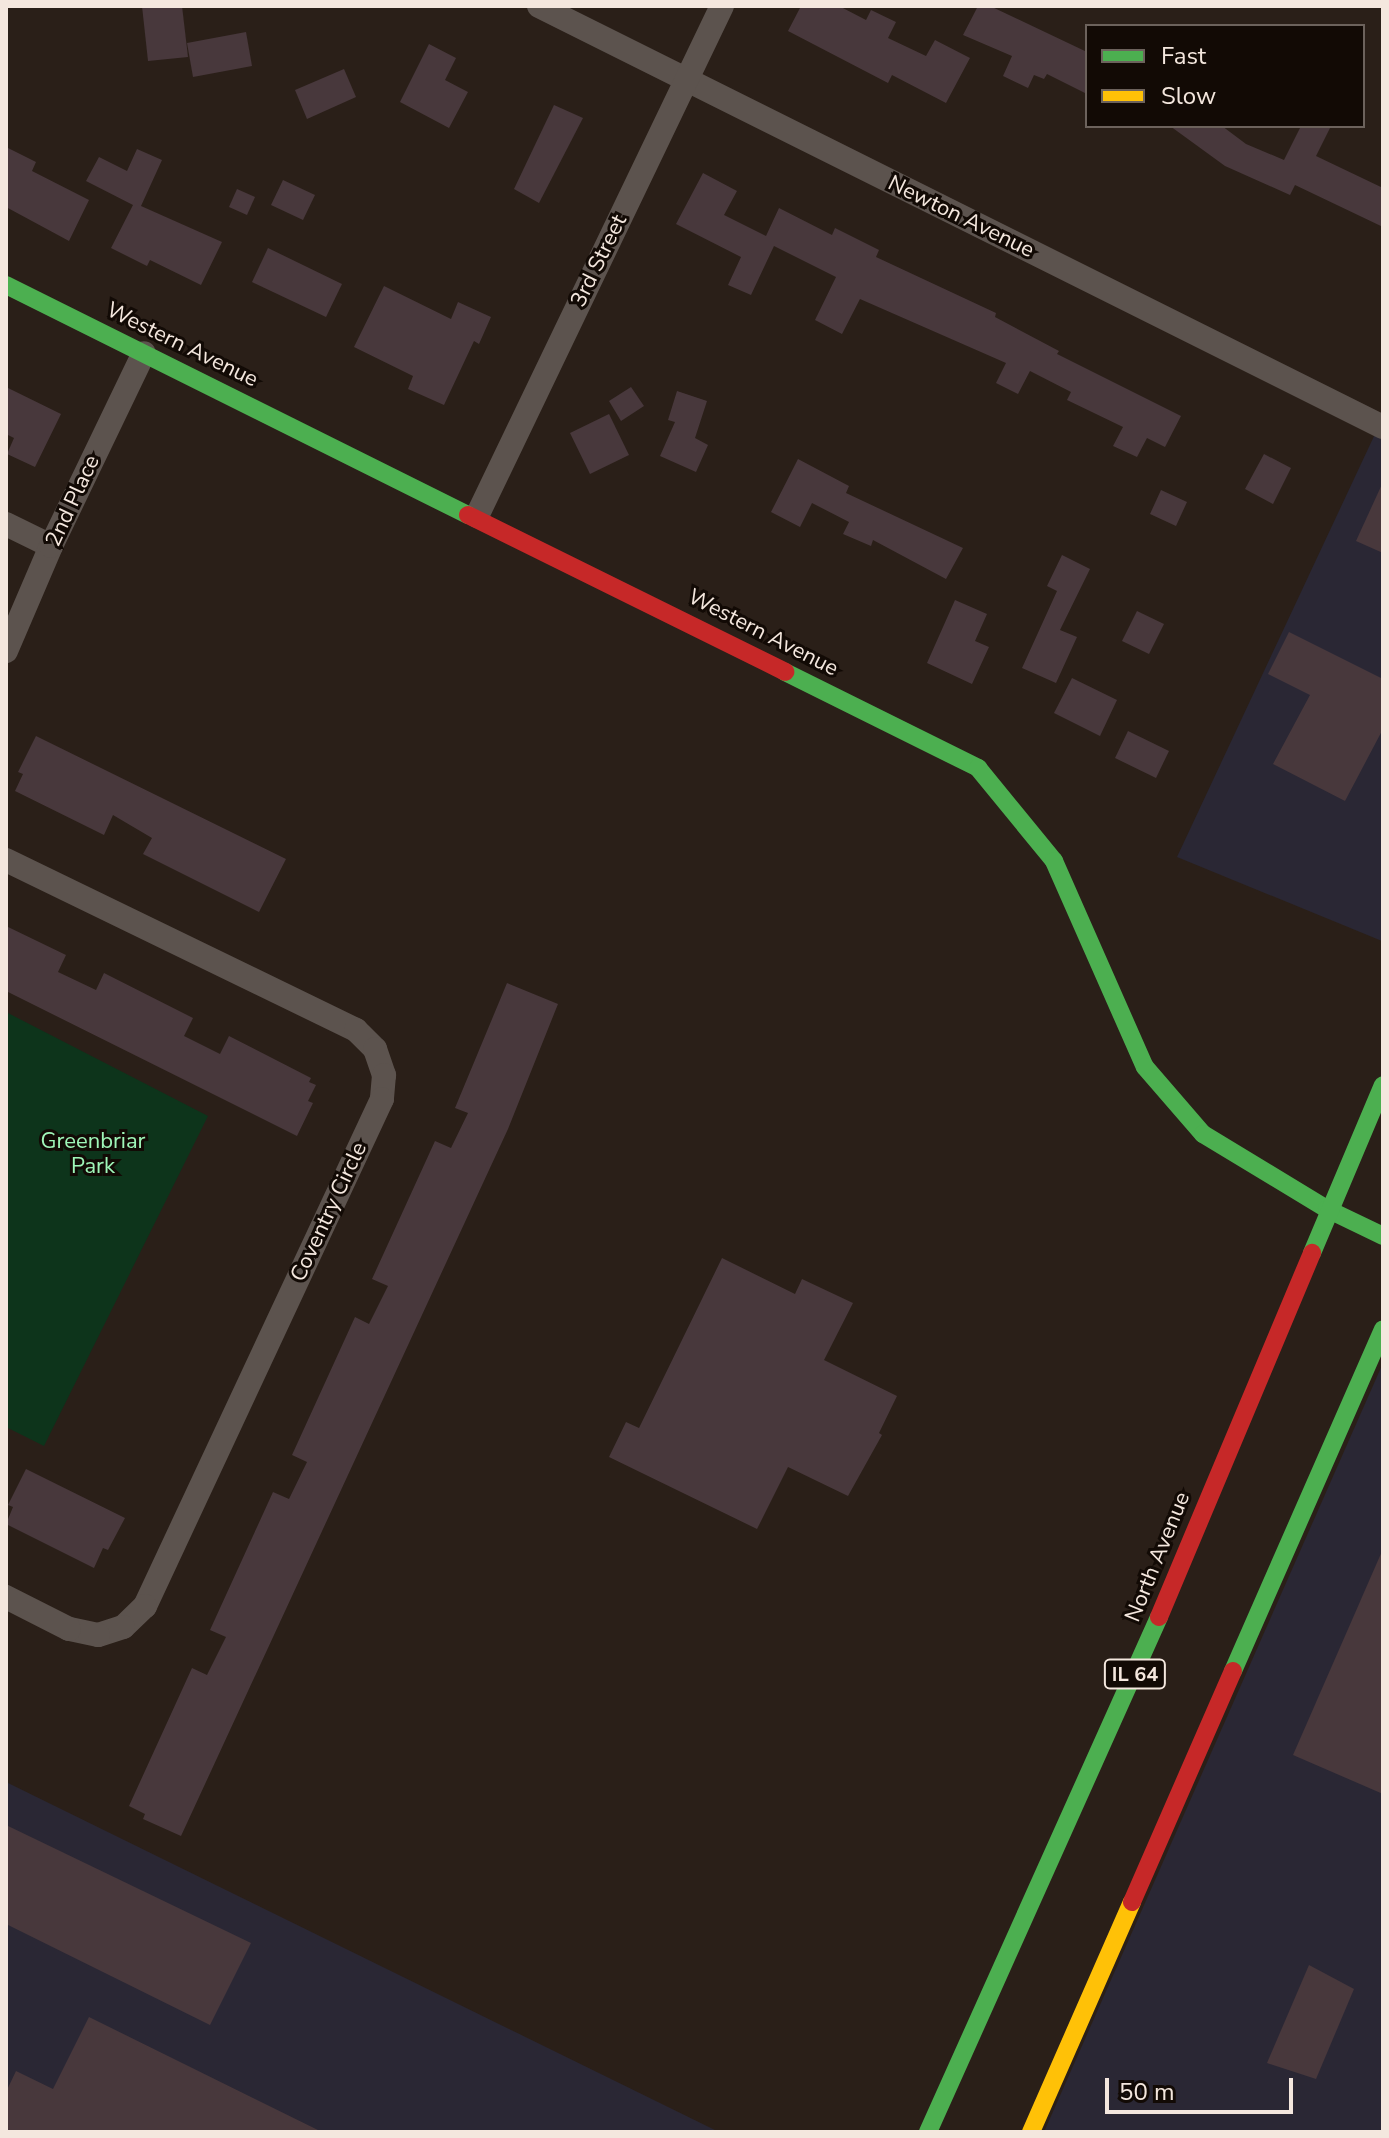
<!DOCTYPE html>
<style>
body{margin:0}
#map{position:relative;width:1389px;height:2138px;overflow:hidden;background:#2a1f18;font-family:"Nunito Sans",sans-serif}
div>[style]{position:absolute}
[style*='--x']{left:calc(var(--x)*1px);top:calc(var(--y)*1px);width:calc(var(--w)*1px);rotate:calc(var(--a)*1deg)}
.commercial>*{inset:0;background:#2a2734}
.green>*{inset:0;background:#0d341b}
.building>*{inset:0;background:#48383c}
.street>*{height:24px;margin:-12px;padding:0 12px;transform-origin:12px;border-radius:12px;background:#5c534e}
.fast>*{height:18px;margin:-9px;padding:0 9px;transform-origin:9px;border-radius:9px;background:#4caf50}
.slow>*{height:18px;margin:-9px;padding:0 9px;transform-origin:9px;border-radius:9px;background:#ffc107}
.jam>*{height:18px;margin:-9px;padding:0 9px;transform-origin:9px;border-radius:9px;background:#c62828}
span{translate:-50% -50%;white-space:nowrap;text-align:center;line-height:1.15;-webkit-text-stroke:6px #120a05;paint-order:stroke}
.shield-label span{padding:2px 6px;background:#120a05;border:2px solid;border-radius:6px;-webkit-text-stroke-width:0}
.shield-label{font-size:20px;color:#f4e7de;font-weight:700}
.street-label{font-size:22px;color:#f4e7de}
.park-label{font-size:22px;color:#9ff6b8}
.frame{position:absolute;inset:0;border:8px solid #f4e7de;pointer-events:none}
.legend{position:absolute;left:1085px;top:24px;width:280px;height:104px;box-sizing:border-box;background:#120a05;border:2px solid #6c625c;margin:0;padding:10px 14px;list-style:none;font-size:24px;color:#f4e7de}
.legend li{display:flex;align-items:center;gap:16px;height:40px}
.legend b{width:40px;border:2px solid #6c625c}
.scale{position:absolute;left:1105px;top:2078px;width:188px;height:36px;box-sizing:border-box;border:4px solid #f4e7de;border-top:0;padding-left:10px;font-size:24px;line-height:28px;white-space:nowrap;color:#f4e7de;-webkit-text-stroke:6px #120a05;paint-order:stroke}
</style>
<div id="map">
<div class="commercial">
<i style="clip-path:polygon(1383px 417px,1383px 939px,1382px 941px,1177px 857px)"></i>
<i style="clip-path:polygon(1383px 1363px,1383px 2132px,1044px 2132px)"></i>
<i style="clip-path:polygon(6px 1782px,719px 2132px,6px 2132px)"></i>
</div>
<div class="green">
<i style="clip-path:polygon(6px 1012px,208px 1116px,44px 1446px,6px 1427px)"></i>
</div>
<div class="building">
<i style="clip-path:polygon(142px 6px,182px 6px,188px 57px,148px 61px)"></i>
<i style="clip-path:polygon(801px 6px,839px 6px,866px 20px,871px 10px,896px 22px,888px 38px,926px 56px,935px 40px,970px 58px,946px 103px,892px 75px,888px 83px,788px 31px)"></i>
<i style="clip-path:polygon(978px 6px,990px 6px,1087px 52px,1087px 94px,1047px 74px,1044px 79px,1034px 75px,1028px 88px,1003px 76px,1012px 56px,963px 35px)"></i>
<i style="clip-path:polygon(246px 32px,252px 66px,193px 77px,187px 43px)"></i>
<i style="clip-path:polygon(429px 44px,456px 58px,445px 80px,468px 92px,449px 128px,400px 102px)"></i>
<i style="clip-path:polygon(344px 69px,356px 97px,307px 119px,295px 90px)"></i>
<i style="clip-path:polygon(554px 105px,583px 118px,539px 203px,514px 189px)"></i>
<i style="clip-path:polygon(1170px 126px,1222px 126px,1246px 144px,1284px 160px,1301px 126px,1331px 126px,1316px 156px,1383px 188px,1383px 227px,1295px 185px,1290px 195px,1225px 166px)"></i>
<i style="clip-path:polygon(6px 147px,36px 162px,32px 171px,89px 200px,69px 241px,6px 207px)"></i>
<i style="clip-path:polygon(137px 149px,162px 160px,141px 206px,222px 242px,201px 285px,150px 260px,147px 266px,111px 248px,133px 205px,86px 181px,99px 157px,127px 171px)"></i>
<i style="clip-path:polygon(703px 173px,737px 191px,724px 215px,766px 236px,779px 208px,832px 235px,835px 228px,879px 250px,876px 257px,996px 313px,995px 317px,1059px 351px,1057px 354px,1181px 416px,1165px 447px,1147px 438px,1137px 457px,1113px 446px,1123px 427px,1067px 400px,1071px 392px,1030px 371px,1018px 394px,996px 383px,1006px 363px,860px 299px,842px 334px,815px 320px,836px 277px,774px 246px,751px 295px,728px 285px,741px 257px,676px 224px)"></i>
<i style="clip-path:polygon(283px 180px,315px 195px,303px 220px,271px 205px)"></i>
<i style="clip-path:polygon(237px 189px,255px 197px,247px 215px,229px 207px)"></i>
<i style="clip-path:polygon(268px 248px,342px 284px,326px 317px,252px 282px)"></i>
<i style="clip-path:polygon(384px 286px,451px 319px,458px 302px,491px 317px,479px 344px,474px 341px,444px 405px,408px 389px,413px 376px,354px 347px)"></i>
<i style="clip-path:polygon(6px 387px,61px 414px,35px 467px,7px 454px,14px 438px,6px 434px)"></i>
<i style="clip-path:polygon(631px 387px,644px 406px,621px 421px,609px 401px)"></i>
<i style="clip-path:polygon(677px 391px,707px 401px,695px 438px,708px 445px,696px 472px,660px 456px,675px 422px,668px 420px)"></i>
<i style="clip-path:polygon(609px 414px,629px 455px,590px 474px,570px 433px)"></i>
<i style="clip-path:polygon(1264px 454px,1291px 468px,1273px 504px,1245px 489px)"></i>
<i style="clip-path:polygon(798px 459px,849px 486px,846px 493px,963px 548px,946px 579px,873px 540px,871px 546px,843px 534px,849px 522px,812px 503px,800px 527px,771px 512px)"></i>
<i style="clip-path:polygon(1383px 482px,1383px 553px,1356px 541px)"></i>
<i style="clip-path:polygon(1161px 490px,1187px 502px,1176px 526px,1150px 514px)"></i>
<i style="clip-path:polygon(1062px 555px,1090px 569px,1060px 630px,1077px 637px,1056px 683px,1022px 668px,1057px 591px,1047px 586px)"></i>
<i style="clip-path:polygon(955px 600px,987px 614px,975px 641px,989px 647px,972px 684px,927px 663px)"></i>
<i style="clip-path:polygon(1137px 611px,1164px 624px,1149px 654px,1122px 641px)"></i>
<i style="clip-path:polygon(1289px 632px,1383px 679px,1383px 729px,1345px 801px,1273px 764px,1310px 695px,1268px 674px)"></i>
<i style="clip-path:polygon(1072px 678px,1117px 700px,1100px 736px,1054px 713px)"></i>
<i style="clip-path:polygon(1128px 731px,1169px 751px,1156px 778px,1115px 758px)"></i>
<i style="clip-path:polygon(36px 736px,286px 859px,259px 912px,143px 854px,152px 838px,113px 815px,104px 835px,15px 791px,23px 774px,18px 772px)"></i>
<i style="clip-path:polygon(6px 926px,66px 955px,58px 972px,96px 990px,104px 973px,193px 1018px,184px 1036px,220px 1054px,229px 1036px,311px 1078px,309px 1082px,316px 1085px,308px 1101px,313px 1103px,297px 1136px,6px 991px)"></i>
<i style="clip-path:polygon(507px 983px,558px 1004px,508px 1129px,181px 1836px,143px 1819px,145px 1814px,129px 1806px,192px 1668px,207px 1675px,226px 1637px,210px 1630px,273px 1492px,289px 1499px,307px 1462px,292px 1455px,355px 1317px,369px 1324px,388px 1286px,372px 1279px,435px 1141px,451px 1148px,468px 1113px,455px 1108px)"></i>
<i style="clip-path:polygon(722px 1258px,795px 1294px,802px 1279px,853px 1303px,824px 1360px,897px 1396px,879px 1433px,882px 1435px,848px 1496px,788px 1467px,757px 1529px,609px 1457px,626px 1422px,639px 1428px)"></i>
<i style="clip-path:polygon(26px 1469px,125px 1518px,108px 1550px,103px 1548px,94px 1568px,6px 1524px,13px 1507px,8px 1505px)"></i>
<i style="clip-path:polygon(1383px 1549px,1383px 1794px,1293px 1755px)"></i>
<i style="clip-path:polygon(6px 1825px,251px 1943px,210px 2025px,6px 1924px)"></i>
<i style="clip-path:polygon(1309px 1965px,1354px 1989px,1316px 2079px,1267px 2063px)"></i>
<i style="clip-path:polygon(89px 2017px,322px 2132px,6px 2132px,6px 2092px,16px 2071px,53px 2089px)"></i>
</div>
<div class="street">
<i style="--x:539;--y:6;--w:943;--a:26.51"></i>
<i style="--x:477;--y:516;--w:566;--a:-64.34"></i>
<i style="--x:6;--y:524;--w:50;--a:26.1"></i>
<i style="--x:6;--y:651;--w:114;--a:-66.8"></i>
<i style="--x:51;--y:546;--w:214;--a:-64.3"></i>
<i style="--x:6;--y:860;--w:389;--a:25.9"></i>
<i style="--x:356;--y:1030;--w:27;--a:45"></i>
<i style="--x:375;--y:1049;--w:28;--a:71"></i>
<i style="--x:384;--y:1075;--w:24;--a:95"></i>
<i style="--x:382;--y:1099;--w:560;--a:115.05"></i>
<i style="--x:145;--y:1606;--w:30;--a:136"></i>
<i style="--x:123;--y:1627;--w:26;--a:162"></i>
<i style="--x:98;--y:1635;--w:30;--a:-168"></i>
<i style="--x:69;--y:1629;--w:71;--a:-153.1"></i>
</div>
<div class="fast">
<i style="--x:6;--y:285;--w:516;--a:26.47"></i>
<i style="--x:785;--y:672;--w:216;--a:26.4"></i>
<i style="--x:978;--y:768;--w:120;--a:50.7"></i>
<i style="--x:1054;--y:861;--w:225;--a:66.2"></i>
<i style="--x:1145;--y:1067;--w:89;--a:49.1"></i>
<i style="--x:1203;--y:1134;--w:145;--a:31.2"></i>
<i style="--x:1327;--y:1209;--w:62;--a:25.7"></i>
<i style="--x:1312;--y:1253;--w:182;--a:-67.1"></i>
<i style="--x:1233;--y:1671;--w:373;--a:-66.3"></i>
<i style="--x:928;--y:2132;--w:564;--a:-65.84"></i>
</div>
<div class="slow">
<i style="--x:1031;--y:2132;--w:251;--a:-66.3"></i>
</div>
<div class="jam">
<i style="--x:468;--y:515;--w:354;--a:26.3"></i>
<i style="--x:1159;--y:1617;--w:395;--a:-67.2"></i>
<i style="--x:1132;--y:1902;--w:252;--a:-66.4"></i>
</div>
<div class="shield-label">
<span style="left:1135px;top:1674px">IL 64</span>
</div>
<div class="street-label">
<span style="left:961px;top:217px;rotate:26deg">Newton Avenue</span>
<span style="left:599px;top:261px;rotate:-64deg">3rd Street</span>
<span style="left:182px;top:345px;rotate:26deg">Western Avenue</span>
<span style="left:73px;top:501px;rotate:-65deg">2nd Place</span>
<span style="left:763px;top:633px;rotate:27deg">Western Avenue</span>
<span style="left:329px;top:1212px;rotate:-65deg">Coventry Circle</span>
<span style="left:1158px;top:1557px;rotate:-68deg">North Avenue</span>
</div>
<div class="park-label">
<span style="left:93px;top:1154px">Greenbriar<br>Park</span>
</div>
<div class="frame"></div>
<ul class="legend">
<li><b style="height:10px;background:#4caf50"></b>Fast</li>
<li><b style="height:10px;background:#ffc107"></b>Slow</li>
</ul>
<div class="scale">50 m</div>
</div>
